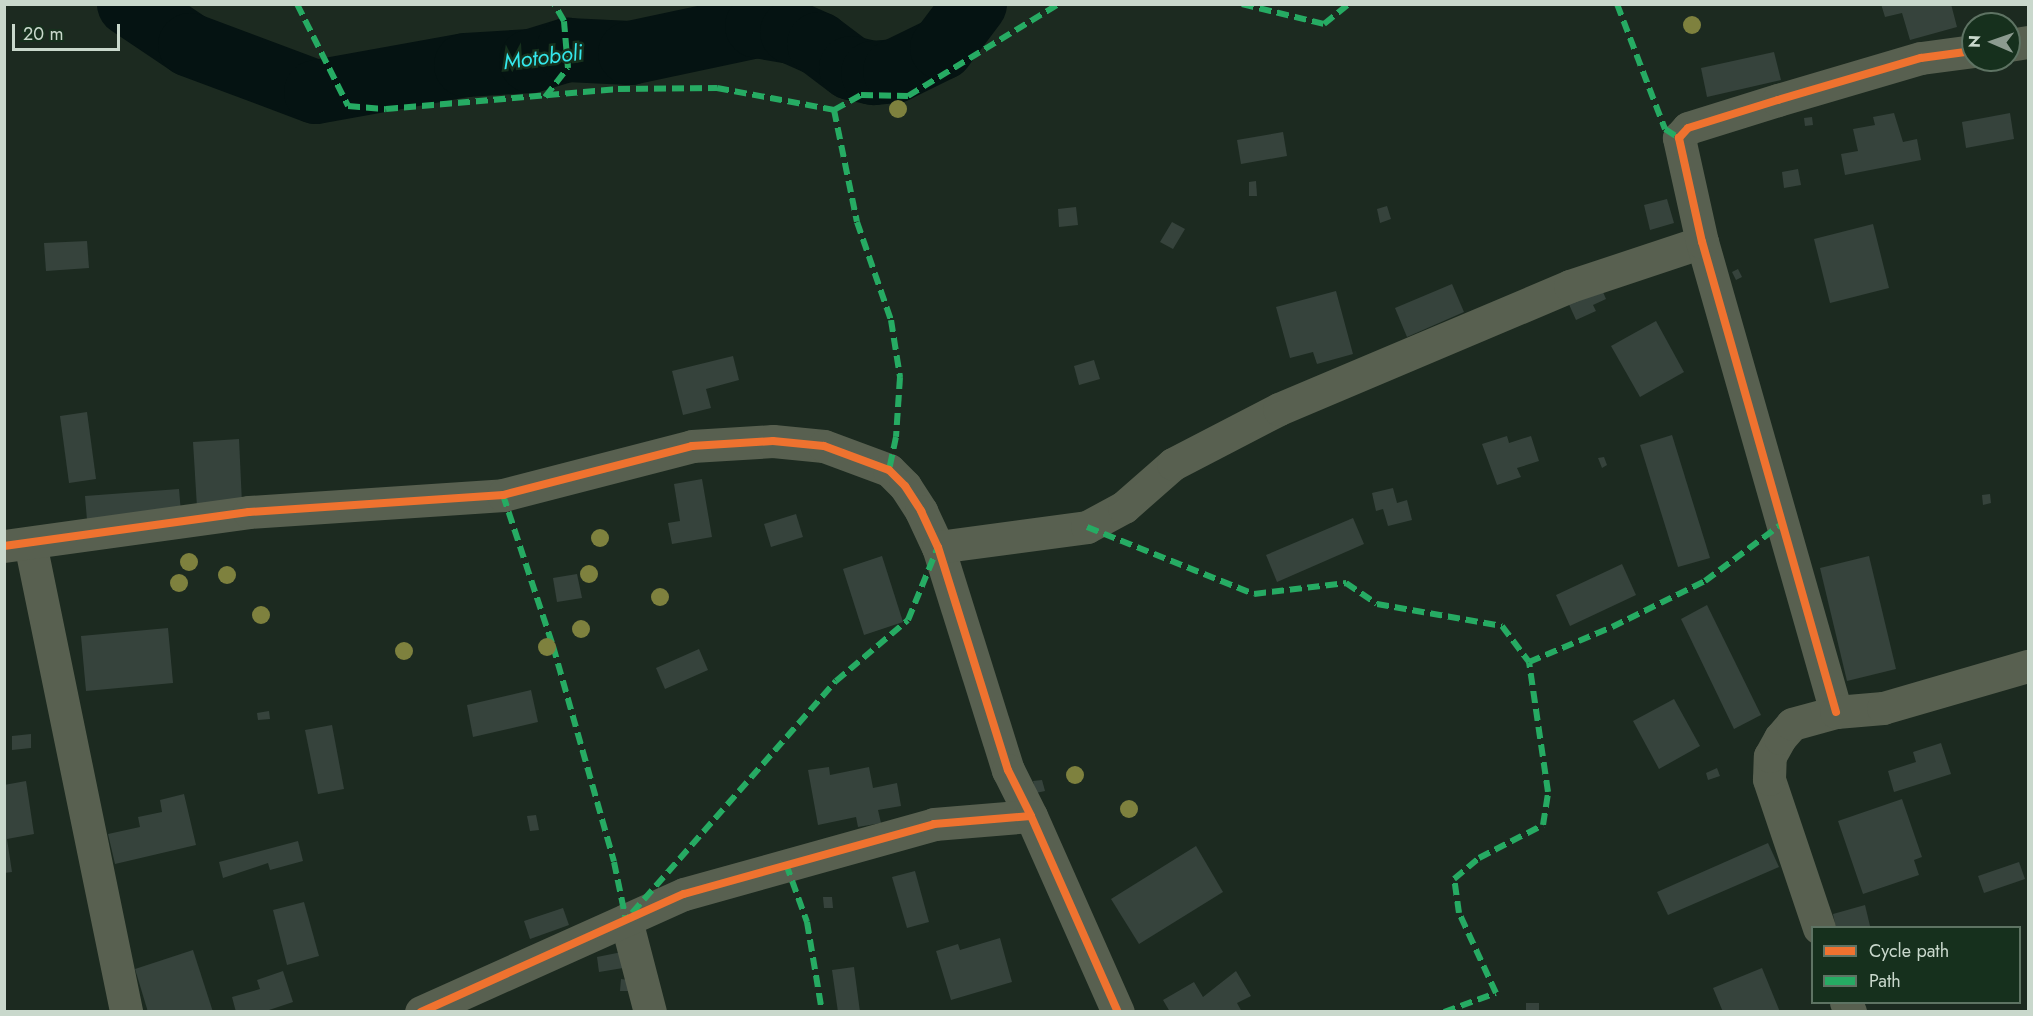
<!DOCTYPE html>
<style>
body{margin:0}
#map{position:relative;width:2033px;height:1016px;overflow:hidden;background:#1c2a20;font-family:Jost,sans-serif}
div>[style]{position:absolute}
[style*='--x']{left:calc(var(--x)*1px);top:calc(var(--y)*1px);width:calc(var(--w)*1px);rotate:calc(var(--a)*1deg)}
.river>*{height:64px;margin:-32px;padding:0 32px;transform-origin:32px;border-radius:32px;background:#051312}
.building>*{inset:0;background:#36433c}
.minor>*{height:33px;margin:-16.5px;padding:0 16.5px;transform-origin:16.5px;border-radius:16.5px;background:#586050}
.quiet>*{height:6px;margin-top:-3px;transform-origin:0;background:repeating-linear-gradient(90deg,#26ab63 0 12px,transparent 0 18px)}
.cycleway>*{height:8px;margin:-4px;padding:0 4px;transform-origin:4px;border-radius:4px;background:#ef722f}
.trees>*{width:18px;height:18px;margin:-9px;border-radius:50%;background:#7e813e}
span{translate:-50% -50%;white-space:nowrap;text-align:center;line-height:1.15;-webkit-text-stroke:5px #16301d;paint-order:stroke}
.water-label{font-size:22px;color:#34e8ec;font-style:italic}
.frame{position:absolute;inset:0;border:6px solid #c9d8cc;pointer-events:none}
.legend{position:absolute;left:1811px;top:926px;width:210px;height:78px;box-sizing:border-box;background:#16301d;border:2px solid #5e7363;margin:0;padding:8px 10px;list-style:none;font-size:18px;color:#c9d8cc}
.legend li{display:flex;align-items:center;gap:12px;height:30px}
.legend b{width:30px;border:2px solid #5e7363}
.north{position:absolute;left:1961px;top:12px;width:60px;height:60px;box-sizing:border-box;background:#16301d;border:2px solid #5e7363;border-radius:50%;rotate:272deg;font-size:16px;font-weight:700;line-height:24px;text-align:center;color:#c9d8cc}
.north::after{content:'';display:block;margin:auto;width:21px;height:27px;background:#8c9b90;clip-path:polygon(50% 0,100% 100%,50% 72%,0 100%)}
.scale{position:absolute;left:12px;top:24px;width:108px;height:27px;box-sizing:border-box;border:3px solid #c9d8cc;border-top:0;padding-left:8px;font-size:18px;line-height:21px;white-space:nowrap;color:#c9d8cc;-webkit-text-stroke:4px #16301d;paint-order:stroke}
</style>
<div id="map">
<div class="river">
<i style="--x:129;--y:4;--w:73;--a:33.9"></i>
<i style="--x:190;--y:45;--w:134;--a:20.5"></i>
<i style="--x:316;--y:92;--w:152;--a:-10.2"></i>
<i style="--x:466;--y:65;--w:65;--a:-3.5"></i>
<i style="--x:531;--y:61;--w:39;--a:-17"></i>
<i style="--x:568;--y:50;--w:62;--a:2.8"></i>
<i style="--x:630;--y:53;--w:130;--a:-12"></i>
<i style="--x:757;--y:26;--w:36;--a:10"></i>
<i style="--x:792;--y:32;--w:30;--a:24"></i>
<i style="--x:819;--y:44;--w:40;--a:37"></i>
<i style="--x:851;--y:68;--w:23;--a:13"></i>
<i style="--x:873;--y:73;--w:22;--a:-5"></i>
<i style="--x:895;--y:71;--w:52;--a:-26.1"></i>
<i style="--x:942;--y:48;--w:55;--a:-53.1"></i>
</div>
<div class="building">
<i style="clip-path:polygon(1881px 4px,1951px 4px,1957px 27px,1910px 40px,1902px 13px,1885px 17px)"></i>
<i style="clip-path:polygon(1774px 52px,1781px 80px,1707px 97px,1701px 68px)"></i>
<i style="clip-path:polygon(1894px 113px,1903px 142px,1917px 139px,1921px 160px,1845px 175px,1841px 154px,1858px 151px,1853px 129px,1875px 125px,1873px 117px)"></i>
<i style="clip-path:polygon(2010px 113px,2014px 139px,1966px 148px,1962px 122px)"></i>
<i style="clip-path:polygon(1812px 117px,1813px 125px,1805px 126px,1804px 118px)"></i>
<i style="clip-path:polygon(1283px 132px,1287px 156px,1241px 164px,1237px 140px)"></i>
<i style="clip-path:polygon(1798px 169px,1801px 185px,1784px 188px,1782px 172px)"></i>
<i style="clip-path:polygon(1256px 181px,1257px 196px,1249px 196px,1249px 182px)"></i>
<i style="clip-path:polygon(1667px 199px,1674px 223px,1650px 230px,1644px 205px)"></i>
<i style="clip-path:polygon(1387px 206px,1391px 219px,1380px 223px,1377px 209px)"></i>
<i style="clip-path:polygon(1076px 207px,1078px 225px,1059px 227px,1058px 209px)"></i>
<i style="clip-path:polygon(1172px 222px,1185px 229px,1173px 249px,1160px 242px)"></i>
<i style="clip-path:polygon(1873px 224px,1889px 288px,1830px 303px,1814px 239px)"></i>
<i style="clip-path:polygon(87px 241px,89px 268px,46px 271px,44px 243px)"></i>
<i style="clip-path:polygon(1738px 269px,1742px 277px,1736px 280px,1732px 272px)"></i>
<i style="clip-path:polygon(1452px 284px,1464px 312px,1407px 337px,1395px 308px)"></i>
<i style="clip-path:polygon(1600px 285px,1606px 299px,1593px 305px,1596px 311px,1576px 320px,1567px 300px)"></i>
<i style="clip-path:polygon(1336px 291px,1353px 354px,1317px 364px,1313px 352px,1290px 358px,1276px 307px)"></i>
<i style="clip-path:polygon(1656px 321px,1684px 372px,1640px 397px,1611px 346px)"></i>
<i style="clip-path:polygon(733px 356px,739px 380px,706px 389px,711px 408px,683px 415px,672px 371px)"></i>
<i style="clip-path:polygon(1094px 360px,1100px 379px,1079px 385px,1074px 366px)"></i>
<i style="clip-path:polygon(87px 412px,96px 479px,69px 483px,60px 416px)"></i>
<i style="clip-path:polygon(1672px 435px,1710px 558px,1678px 567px,1640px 445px)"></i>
<i style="clip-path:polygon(1507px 436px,1509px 443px,1531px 436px,1539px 461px,1517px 468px,1521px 477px,1497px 485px,1482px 444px)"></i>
<i style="clip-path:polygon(239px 439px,242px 504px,197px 507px,193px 442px)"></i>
<i style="clip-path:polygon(1604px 457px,1607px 465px,1602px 468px,1598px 458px)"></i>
<i style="clip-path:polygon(702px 479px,712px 537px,672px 544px,668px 523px,680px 521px,674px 484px)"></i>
<i style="clip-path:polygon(1393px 488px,1397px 503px,1407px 500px,1412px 520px,1388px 526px,1383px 509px,1376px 511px,1372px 493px)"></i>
<i style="clip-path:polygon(179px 489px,181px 513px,87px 520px,85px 496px)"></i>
<i style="clip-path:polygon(1990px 494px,1991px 503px,1983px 505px,1982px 495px)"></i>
<i style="clip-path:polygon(796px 514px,803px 537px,771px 547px,764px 524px)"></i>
<i style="clip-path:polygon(1353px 518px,1364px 544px,1277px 582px,1266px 555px)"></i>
<i style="clip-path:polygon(882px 556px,903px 622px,864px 635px,843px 569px)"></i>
<i style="clip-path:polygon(1869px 556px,1896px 669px,1847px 681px,1820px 568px)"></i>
<i style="clip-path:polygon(1622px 564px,1636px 595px,1570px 626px,1556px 595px)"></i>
<i style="clip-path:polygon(577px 574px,582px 598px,557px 602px,553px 578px)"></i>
<i style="clip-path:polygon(1707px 605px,1761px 715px,1734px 729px,1681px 619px)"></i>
<i style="clip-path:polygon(168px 628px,173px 683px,86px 691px,81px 636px)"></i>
<i style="clip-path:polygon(699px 649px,708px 670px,665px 689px,656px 668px)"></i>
<i style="clip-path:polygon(531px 690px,538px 722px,473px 737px,467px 705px)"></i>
<i style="clip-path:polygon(1674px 699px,1700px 746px,1659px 769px,1633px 721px)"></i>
<i style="clip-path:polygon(269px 711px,270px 719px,258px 720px,257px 713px)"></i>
<i style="clip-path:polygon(332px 725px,344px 789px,318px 794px,305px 730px)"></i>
<i style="clip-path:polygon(31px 734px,31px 748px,12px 750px,12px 736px)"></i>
<i style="clip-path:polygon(1941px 743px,1951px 774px,1894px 792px,1888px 771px,1916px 762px,1913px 752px)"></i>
<i style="clip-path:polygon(829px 767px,830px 775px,869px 767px,873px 788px,897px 783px,901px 806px,878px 810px,881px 823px,858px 827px,856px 817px,818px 825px,808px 770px)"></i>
<i style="clip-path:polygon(1717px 768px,1720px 776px,1708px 780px,1706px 773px)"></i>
<i style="clip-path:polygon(1042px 780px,1045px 791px,1036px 793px,1033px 781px)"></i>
<i style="clip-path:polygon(26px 781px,34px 834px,7px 839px,12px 872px,4px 873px,4px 785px)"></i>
<i style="clip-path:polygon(184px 794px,196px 845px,115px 864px,108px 834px,140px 827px,138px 817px,162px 812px,160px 800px)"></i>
<i style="clip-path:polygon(1902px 799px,1922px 857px,1914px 860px,1919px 875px,1863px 894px,1838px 821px)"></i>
<i style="clip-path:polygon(536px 815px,539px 830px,530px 831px,527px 816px)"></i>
<i style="clip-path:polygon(298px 841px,303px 861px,270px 870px,268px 863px,223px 878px,219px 862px)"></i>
<i style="clip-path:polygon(1768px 843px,1779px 867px,1668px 915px,1657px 892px)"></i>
<i style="clip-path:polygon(1196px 846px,1223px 892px,1139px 944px,1111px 899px)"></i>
<i style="clip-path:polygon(2019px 862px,2025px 879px,1984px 893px,1978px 876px)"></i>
<i style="clip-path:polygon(915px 871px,929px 922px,907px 928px,892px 877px)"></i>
<i style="clip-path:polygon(823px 897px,832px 897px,833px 908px,824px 908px)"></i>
<i style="clip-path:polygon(304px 902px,319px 956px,287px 965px,273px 910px)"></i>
<i style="clip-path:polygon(1865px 905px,1870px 926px,1836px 928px,1833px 914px)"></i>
<i style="clip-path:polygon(563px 908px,569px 925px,530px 939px,524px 921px)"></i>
<i style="clip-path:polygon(1000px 938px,1012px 982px,951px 1000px,936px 951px,958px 944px,960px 950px)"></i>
<i style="clip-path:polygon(193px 950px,213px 1012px,148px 1012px,135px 969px)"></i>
<i style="clip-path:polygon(627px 951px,629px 967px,599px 972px,597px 957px)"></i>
<i style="clip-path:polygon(854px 967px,860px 1012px,838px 1012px,832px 970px)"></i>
<i style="clip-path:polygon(1762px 968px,1780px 1012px,1723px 1012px,1713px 988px)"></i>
<i style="clip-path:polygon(283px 971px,293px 1002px,263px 1012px,236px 1012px,232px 997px,260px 989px,257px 980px)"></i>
<i style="clip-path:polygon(1236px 971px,1251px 996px,1237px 1003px,1242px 1012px,1170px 1012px,1163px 1000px,1194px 982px,1203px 997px)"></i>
<i style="clip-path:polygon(621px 979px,628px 980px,628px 991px,620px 991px)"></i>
<i style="clip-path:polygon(1526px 1003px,1539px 1003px,1539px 1011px,1526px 1011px)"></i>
</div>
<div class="minor">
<i style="--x:2009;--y:45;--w:19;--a:-9"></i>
<i style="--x:30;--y:543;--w:479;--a:78.4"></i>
<i style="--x:4;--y:546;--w:247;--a:-7.9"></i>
<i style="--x:249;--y:512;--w:255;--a:-3.8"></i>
<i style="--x:503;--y:495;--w:195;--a:-14.5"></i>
<i style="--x:692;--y:446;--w:81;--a:-3.5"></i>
<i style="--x:773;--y:441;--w:51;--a:5.6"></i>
<i style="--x:824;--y:446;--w:69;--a:20.3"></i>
<i style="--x:889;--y:470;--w:23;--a:45"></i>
<i style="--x:905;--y:486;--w:30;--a:57"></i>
<i style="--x:921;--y:511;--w:40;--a:65"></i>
<i style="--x:938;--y:547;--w:234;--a:72.6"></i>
<i style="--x:1008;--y:770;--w:51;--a:63.4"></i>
<i style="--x:938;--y:547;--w:150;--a:-7.6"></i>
<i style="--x:1087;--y:527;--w:42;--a:-28.4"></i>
<i style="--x:1124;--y:507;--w:65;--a:-41.3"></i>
<i style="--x:1173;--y:464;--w:119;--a:-27.4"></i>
<i style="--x:1279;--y:409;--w:316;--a:-22.9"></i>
<i style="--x:1570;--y:286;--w:139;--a:-18.4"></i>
<i style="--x:1836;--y:712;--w:489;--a:-105.9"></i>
<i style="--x:1702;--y:242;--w:107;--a:-102.5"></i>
<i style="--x:1679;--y:138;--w:13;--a:-48"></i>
<i style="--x:1688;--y:128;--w:94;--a:-17.3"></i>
<i style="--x:1778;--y:100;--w:149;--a:-16.4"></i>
<i style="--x:1921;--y:58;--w:52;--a:-7.7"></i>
<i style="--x:626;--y:920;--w:95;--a:75.4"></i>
<i style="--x:1819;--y:928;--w:157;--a:-108.6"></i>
<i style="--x:1769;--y:779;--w:23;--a:-88"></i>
<i style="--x:1770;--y:756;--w:21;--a:-61"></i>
<i style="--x:1780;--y:738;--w:18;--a:-49"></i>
<i style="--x:1792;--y:724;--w:46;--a:-15.3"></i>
<i style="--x:1836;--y:712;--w:47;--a:-4.9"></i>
<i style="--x:1883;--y:708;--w:151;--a:-16.2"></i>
<i style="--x:1846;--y:1002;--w:11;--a:68"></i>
<i style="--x:421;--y:1012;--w:288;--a:-24.2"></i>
<i style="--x:684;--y:894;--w:260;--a:-15.6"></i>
<i style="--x:934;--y:824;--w:97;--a:-4.7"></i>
<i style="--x:1031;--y:816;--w:214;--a:66.1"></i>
</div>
<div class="quiet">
<i style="--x:297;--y:4;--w:114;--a:63.4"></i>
<i style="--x:348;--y:106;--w:38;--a:5"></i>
<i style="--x:386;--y:109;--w:233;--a:-4.9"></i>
<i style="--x:618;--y:89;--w:99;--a:-0.6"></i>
<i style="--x:717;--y:88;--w:119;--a:10.6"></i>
<i style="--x:834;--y:110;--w:114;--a:78.4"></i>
<i style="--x:857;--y:222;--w:104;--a:70.9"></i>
<i style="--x:891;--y:320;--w:58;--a:81"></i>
<i style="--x:900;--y:377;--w:60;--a:93.8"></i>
<i style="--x:896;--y:437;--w:34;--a:102"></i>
<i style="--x:1242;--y:4;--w:84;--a:13.7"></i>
<i style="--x:1324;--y:24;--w:32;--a:-39"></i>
<i style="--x:1617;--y:4;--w:134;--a:69"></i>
<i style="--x:1665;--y:129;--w:17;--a:33"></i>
<i style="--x:545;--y:97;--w:37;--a:-52"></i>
<i style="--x:568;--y:68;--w:47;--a:-94.9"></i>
<i style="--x:564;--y:21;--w:20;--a:-120"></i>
<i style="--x:834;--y:110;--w:31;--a:-29"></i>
<i style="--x:861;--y:95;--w:47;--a:1.2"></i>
<i style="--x:908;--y:96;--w:177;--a:-31.4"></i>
<i style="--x:503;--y:495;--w:159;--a:71.7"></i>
<i style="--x:553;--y:646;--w:224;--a:74.2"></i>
<i style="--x:614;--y:862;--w:59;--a:78.3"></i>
<i style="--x:1087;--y:527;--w:180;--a:21.9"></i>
<i style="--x:1254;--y:594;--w:93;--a:-6.8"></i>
<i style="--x:1346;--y:583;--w:37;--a:34"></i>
<i style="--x:1377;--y:604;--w:127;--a:10"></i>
<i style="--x:1502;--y:626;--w:45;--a:53.1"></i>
<i style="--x:786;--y:864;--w:62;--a:70.1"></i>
<i style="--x:807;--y:922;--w:91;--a:80.5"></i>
<i style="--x:632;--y:913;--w:309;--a:-48.7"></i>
<i style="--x:836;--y:681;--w:94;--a:-40.3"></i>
<i style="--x:908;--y:620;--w:79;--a:-67.7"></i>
<i style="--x:1444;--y:1012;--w:55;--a:-20.1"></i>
<i style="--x:1496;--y:993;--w:88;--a:-114.8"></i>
<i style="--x:1459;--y:913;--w:34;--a:-98"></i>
<i style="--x:1454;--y:879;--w:33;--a:-40"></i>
<i style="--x:1479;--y:858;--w:72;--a:-27.3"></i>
<i style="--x:1543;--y:825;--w:33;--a:-81"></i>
<i style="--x:1548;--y:792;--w:131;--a:-98.3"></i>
<i style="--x:1529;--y:662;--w:90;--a:-22.9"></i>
<i style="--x:1612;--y:627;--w:104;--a:-26.3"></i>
<i style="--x:1705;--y:581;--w:97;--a:-36.6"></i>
</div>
<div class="cycleway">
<i style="--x:4;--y:546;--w:247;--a:-7.9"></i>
<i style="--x:249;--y:512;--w:255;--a:-3.8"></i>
<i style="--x:503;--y:495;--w:195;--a:-14.5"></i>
<i style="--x:692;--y:446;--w:81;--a:-3.5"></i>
<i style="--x:773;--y:441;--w:51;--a:5.6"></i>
<i style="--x:824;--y:446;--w:69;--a:20.3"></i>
<i style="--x:889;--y:470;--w:23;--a:45"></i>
<i style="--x:905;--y:486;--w:30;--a:57"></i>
<i style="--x:921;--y:511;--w:40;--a:65"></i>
<i style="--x:938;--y:547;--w:234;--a:72.6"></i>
<i style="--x:1008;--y:770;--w:51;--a:63.4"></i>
<i style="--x:1836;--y:712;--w:489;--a:-105.9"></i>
<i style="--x:1702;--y:242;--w:107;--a:-102.5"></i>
<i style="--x:1679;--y:138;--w:13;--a:-48"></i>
<i style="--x:1688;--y:128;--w:94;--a:-17.3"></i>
<i style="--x:1778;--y:100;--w:149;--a:-16.4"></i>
<i style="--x:1921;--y:58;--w:52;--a:-7.7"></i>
<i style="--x:421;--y:1012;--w:288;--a:-24.2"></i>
<i style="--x:684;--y:894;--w:260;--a:-15.6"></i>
<i style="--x:934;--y:824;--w:97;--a:-4.7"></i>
<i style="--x:1031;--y:816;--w:214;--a:66.1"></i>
</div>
<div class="trees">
<i style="left:1692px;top:25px"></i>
<i style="left:898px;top:109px"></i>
<i style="left:600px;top:538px"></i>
<i style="left:189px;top:562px"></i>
<i style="left:589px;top:574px"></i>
<i style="left:227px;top:575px"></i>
<i style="left:179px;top:583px"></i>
<i style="left:660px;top:597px"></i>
<i style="left:261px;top:615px"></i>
<i style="left:581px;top:629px"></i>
<i style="left:547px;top:647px"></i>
<i style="left:404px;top:651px"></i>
<i style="left:1075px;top:775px"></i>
<i style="left:1129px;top:809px"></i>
</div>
<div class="water-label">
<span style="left:543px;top:57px;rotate:-7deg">Motoboli</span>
</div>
<div class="frame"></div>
<ul class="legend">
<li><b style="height:8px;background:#ef722f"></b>Cycle path</li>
<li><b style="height:8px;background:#26ab63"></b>Path</li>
</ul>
<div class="north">N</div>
<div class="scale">20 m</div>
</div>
